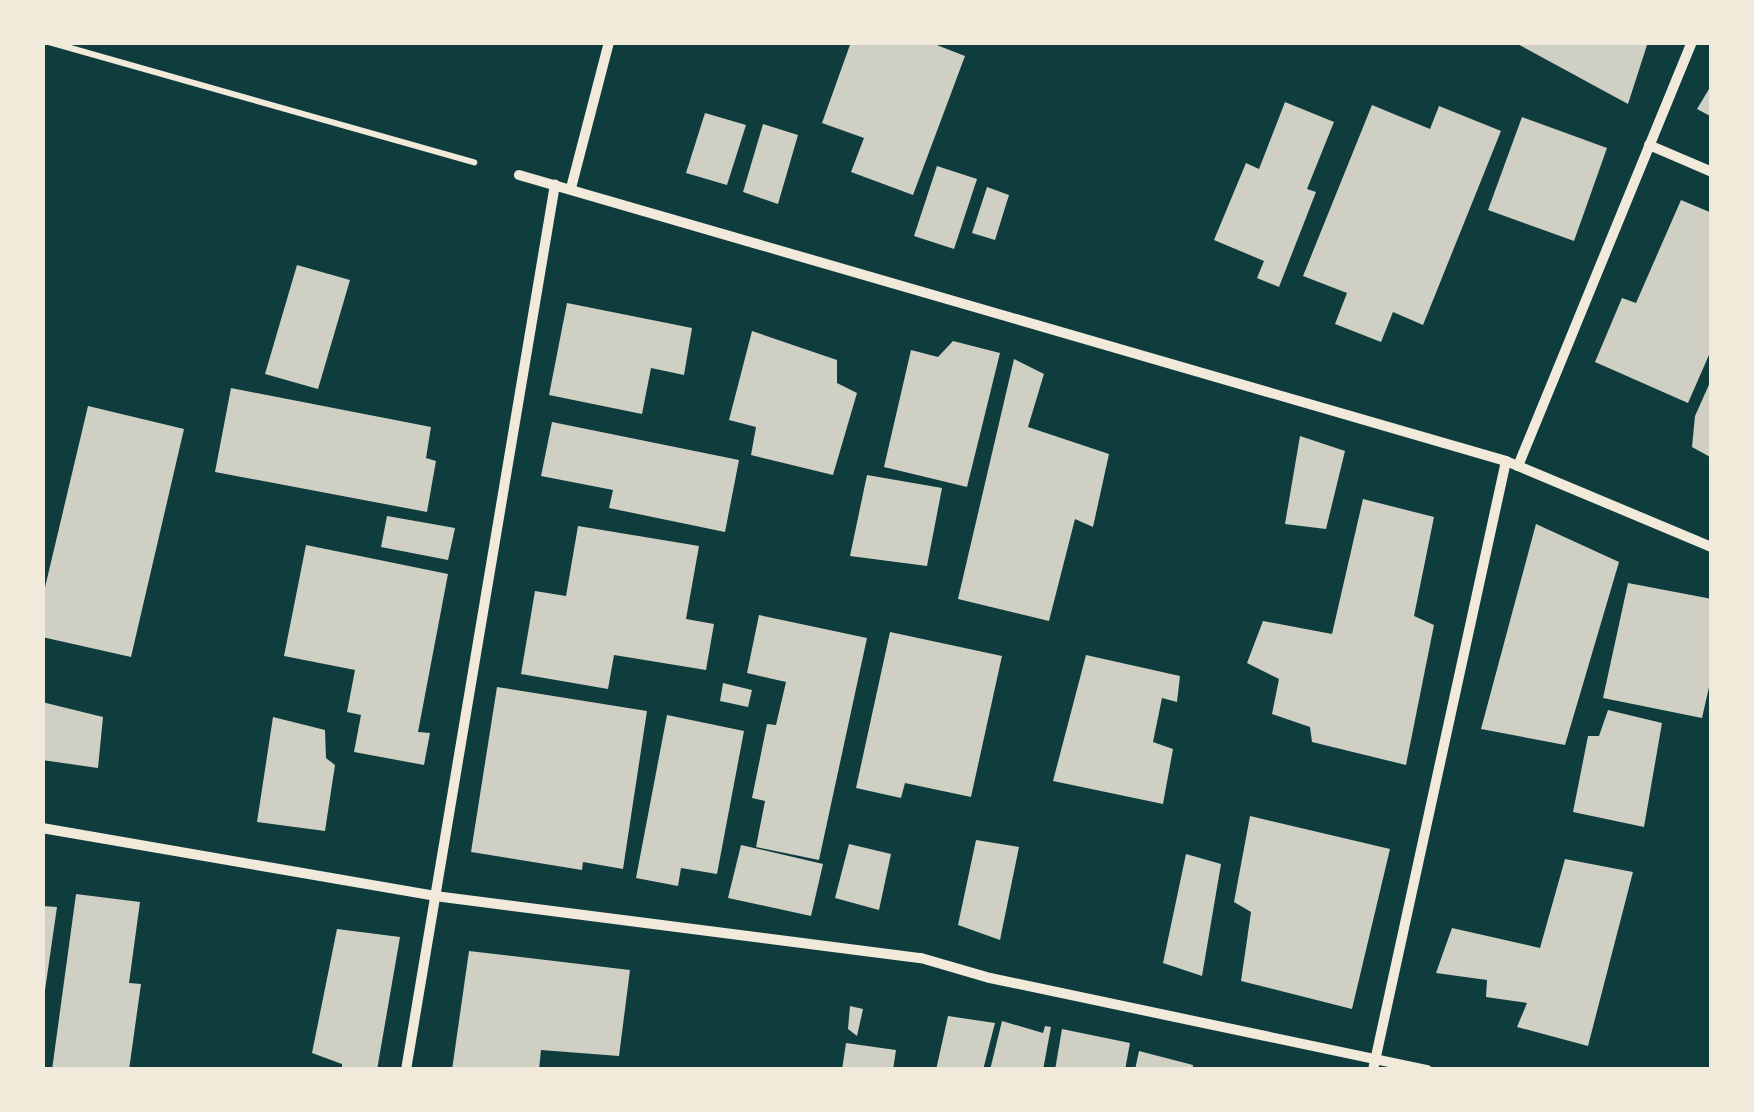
<!DOCTYPE html>
<style>
body{margin:0}
#map{position:relative;width:1754px;height:1112px;overflow:hidden;background:#0f3d3e;font-family:"Roboto Condensed",sans-serif}
div>[style]{position:absolute}
[style*='--x']{left:calc(var(--x)*1px);top:calc(var(--y)*1px);width:calc(var(--w)*1px);rotate:calc(var(--a)*1deg)}
.building>*{inset:0;background:#cfcfc3}
.path>*{height:6px;margin:-3px;padding:0 3px;transform-origin:3px;border-radius:3px;background:#f1e9da}
.minor>*{height:10px;margin:-5px;padding:0 5px;transform-origin:5px;border-radius:5px;background:#f1e9da}
span{translate:-50% -50%;white-space:nowrap;text-align:center;line-height:1.15;-webkit-text-stroke:10px #f1e9da;paint-order:stroke}
.frame{position:absolute;inset:0;border:45px solid #f1e9da;pointer-events:none}
</style>
<div id="map">
<div class="building">
<i style="clip-path:polygon(851px 42px,929px 42px,965px 56px,913px 195px,851px 172px,864px 138px,822px 123px)"></i>
<i style="clip-path:polygon(1514px 42px,1641px 42px,1647px 45px,1628px 104px)"></i>
<i style="clip-path:polygon(1712px 84px,1712px 117px,1697px 109px)"></i>
<i style="clip-path:polygon(1285px 102px,1334px 122px,1307px 189px,1316px 192px,1279px 287px,1257px 278px,1264px 261px,1214px 240px,1246px 163px,1259px 169px)"></i>
<i style="clip-path:polygon(1372px 105px,1430px 129px,1439px 106px,1501px 131px,1423px 325px,1393px 312px,1381px 342px,1335px 324px,1347px 293px,1303px 276px)"></i>
<i style="clip-path:polygon(705px 113px,746px 125px,727px 185px,686px 173px)"></i>
<i style="clip-path:polygon(1522px 117px,1607px 148px,1574px 241px,1488px 210px)"></i>
<i style="clip-path:polygon(763px 124px,798px 135px,778px 204px,743px 192px)"></i>
<i style="clip-path:polygon(937px 166px,977px 179px,954px 249px,914px 236px)"></i>
<i style="clip-path:polygon(987px 187px,1009px 195px,995px 240px,972px 233px)"></i>
<i style="clip-path:polygon(1681px 200px,1712px 213px,1712px 348px,1688px 403px,1595px 362px,1622px 298px,1636px 303px)"></i>
<i style="clip-path:polygon(297px 265px,350px 280px,318px 389px,265px 374px)"></i>
<i style="clip-path:polygon(567px 303px,692px 328px,684px 375px,651px 368px,642px 414px,549px 395px)"></i>
<i style="clip-path:polygon(752px 331px,837px 360px,837px 383px,857px 393px,833px 475px,751px 455px,756px 427px,729px 420px)"></i>
<i style="clip-path:polygon(953px 341px,1000px 353px,967px 487px,884px 467px,911px 350px,938px 357px)"></i>
<i style="clip-path:polygon(1014px 359px,1044px 374px,1028px 427px,1109px 454px,1093px 527px,1075px 519px,1049px 621px,958px 599px)"></i>
<i style="clip-path:polygon(1712px 378px,1712px 458px,1692px 447px,1695px 416px)"></i>
<i style="clip-path:polygon(231px 388px,431px 427px,426px 458px,436px 461px,427px 512px,215px 472px)"></i>
<i style="clip-path:polygon(88px 406px,184px 429px,131px 657px,42px 637px,42px 600px)"></i>
<i style="clip-path:polygon(552px 422px,739px 460px,725px 532px,609px 508px,613px 490px,541px 476px)"></i>
<i style="clip-path:polygon(1300px 436px,1345px 451px,1326px 529px,1285px 524px)"></i>
<i style="clip-path:polygon(867px 475px,942px 488px,927px 566px,850px 556px)"></i>
<i style="clip-path:polygon(1363px 499px,1434px 517px,1414px 616px,1434px 625px,1406px 765px,1312px 742px,1310px 727px,1272px 714px,1279px 679px,1247px 663px,1263px 621px,1332px 634px)"></i>
<i style="clip-path:polygon(387px 516px,455px 528px,448px 560px,381px 547px)"></i>
<i style="clip-path:polygon(1536px 524px,1619px 562px,1565px 745px,1481px 729px)"></i>
<i style="clip-path:polygon(578px 526px,699px 546px,686px 619px,714px 624px,706px 670px,614px 655px,608px 689px,521px 674px,535px 591px,566px 596px)"></i>
<i style="clip-path:polygon(306px 545px,448px 574px,418px 732px,430px 733px,424px 765px,354px 752px,361px 715px,347px 712px,355px 670px,284px 656px)"></i>
<i style="clip-path:polygon(1628px 583px,1712px 599px,1712px 674px,1702px 718px,1603px 698px)"></i>
<i style="clip-path:polygon(759px 615px,867px 638px,819px 860px,756px 847px,765px 801px,752px 798px,767px 724px,776px 725px,786px 682px,747px 673px)"></i>
<i style="clip-path:polygon(890px 632px,1002px 656px,971px 797px,905px 783px,901px 798px,856px 788px)"></i>
<i style="clip-path:polygon(1086px 655px,1180px 676px,1177px 702px,1162px 698px,1153px 742px,1173px 749px,1163px 804px,1053px 781px)"></i>
<i style="clip-path:polygon(723px 683px,752px 690px,748px 707px,720px 701px)"></i>
<i style="clip-path:polygon(497px 687px,647px 711px,623px 869px,583px 862px,582px 870px,471px 852px)"></i>
<i style="clip-path:polygon(42px 702px,103px 717px,98px 768px,42px 760px)"></i>
<i style="clip-path:polygon(1608px 710px,1662px 723px,1644px 827px,1573px 812px,1588px 736px,1599px 736px)"></i>
<i style="clip-path:polygon(667px 715px,744px 731px,717px 874px,681px 868px,678px 886px,636px 878px)"></i>
<i style="clip-path:polygon(273px 717px,325px 730px,326px 758px,335px 765px,325px 831px,257px 822px)"></i>
<i style="clip-path:polygon(1250px 816px,1390px 849px,1352px 1009px,1241px 981px,1251px 912px,1234px 902px)"></i>
<i style="clip-path:polygon(976px 840px,1019px 847px,1000px 940px,958px 925px)"></i>
<i style="clip-path:polygon(849px 844px,891px 854px,879px 910px,835px 898px)"></i>
<i style="clip-path:polygon(741px 845px,823px 864px,811px 916px,728px 898px)"></i>
<i style="clip-path:polygon(1186px 854px,1221px 864px,1202px 976px,1163px 963px)"></i>
<i style="clip-path:polygon(1565px 859px,1633px 872px,1588px 1046px,1517px 1027px,1527px 1003px,1486px 997px,1487px 980px,1436px 973px,1452px 928px,1540px 948px)"></i>
<i style="clip-path:polygon(76px 894px,140px 902px,129px 983px,141px 984px,129px 1070px,52px 1070px)"></i>
<i style="clip-path:polygon(42px 906px,57px 907px,45px 990px,42px 990px)"></i>
<i style="clip-path:polygon(337px 929px,400px 937px,377px 1070px,342px 1070px,342px 1064px,312px 1053px)"></i>
<i style="clip-path:polygon(469px 951px,630px 970px,619px 1056px,541px 1050px,539px 1070px,452px 1070px)"></i>
<i style="clip-path:polygon(850px 1006px,863px 1009px,857px 1036px,848px 1029px)"></i>
<i style="clip-path:polygon(948px 1016px,995px 1023px,983px 1070px,936px 1070px)"></i>
<i style="clip-path:polygon(1002px 1021px,1043px 1033px,1045px 1026px,1051px 1027px,1043px 1070px,990px 1070px)"></i>
<i style="clip-path:polygon(1062px 1029px,1130px 1043px,1125px 1070px,1055px 1070px)"></i>
<i style="clip-path:polygon(846px 1043px,896px 1050px,893px 1070px,842px 1070px)"></i>
<i style="clip-path:polygon(1139px 1051px,1193px 1065px,1192px 1070px,1135px 1070px)"></i>
</div>
<div class="path">
<i style="--x:49;--y:42;--w:442;--a:15.8"></i>
</div>
<div class="minor">
<i style="--x:1649;--y:145;--w:69;--a:23.2"></i>
<i style="--x:519;--y:175;--w:1028;--a:16.16"></i>
<i style="--x:1506;--y:461;--w:223;--a:22.7"></i>
<i style="--x:571;--y:188;--w:151;--a:-75.4"></i>
<i style="--x:1518;--y:466;--w:458;--a:-67.7"></i>
<i style="--x:42;--y:828;--w:399;--a:9.8"></i>
<i style="--x:435;--y:896;--w:490;--a:7.3"></i>
<i style="--x:921;--y:958;--w:72;--a:16.2"></i>
<i style="--x:990;--y:978;--w:447;--a:11.9"></i>
<i style="--x:406;--y:1070;--w:898;--a:-80.45"></i>
<i style="--x:1373;--y:1070;--w:623;--a:-77.68"></i>
</div>
<div class="frame"></div>
</div>
